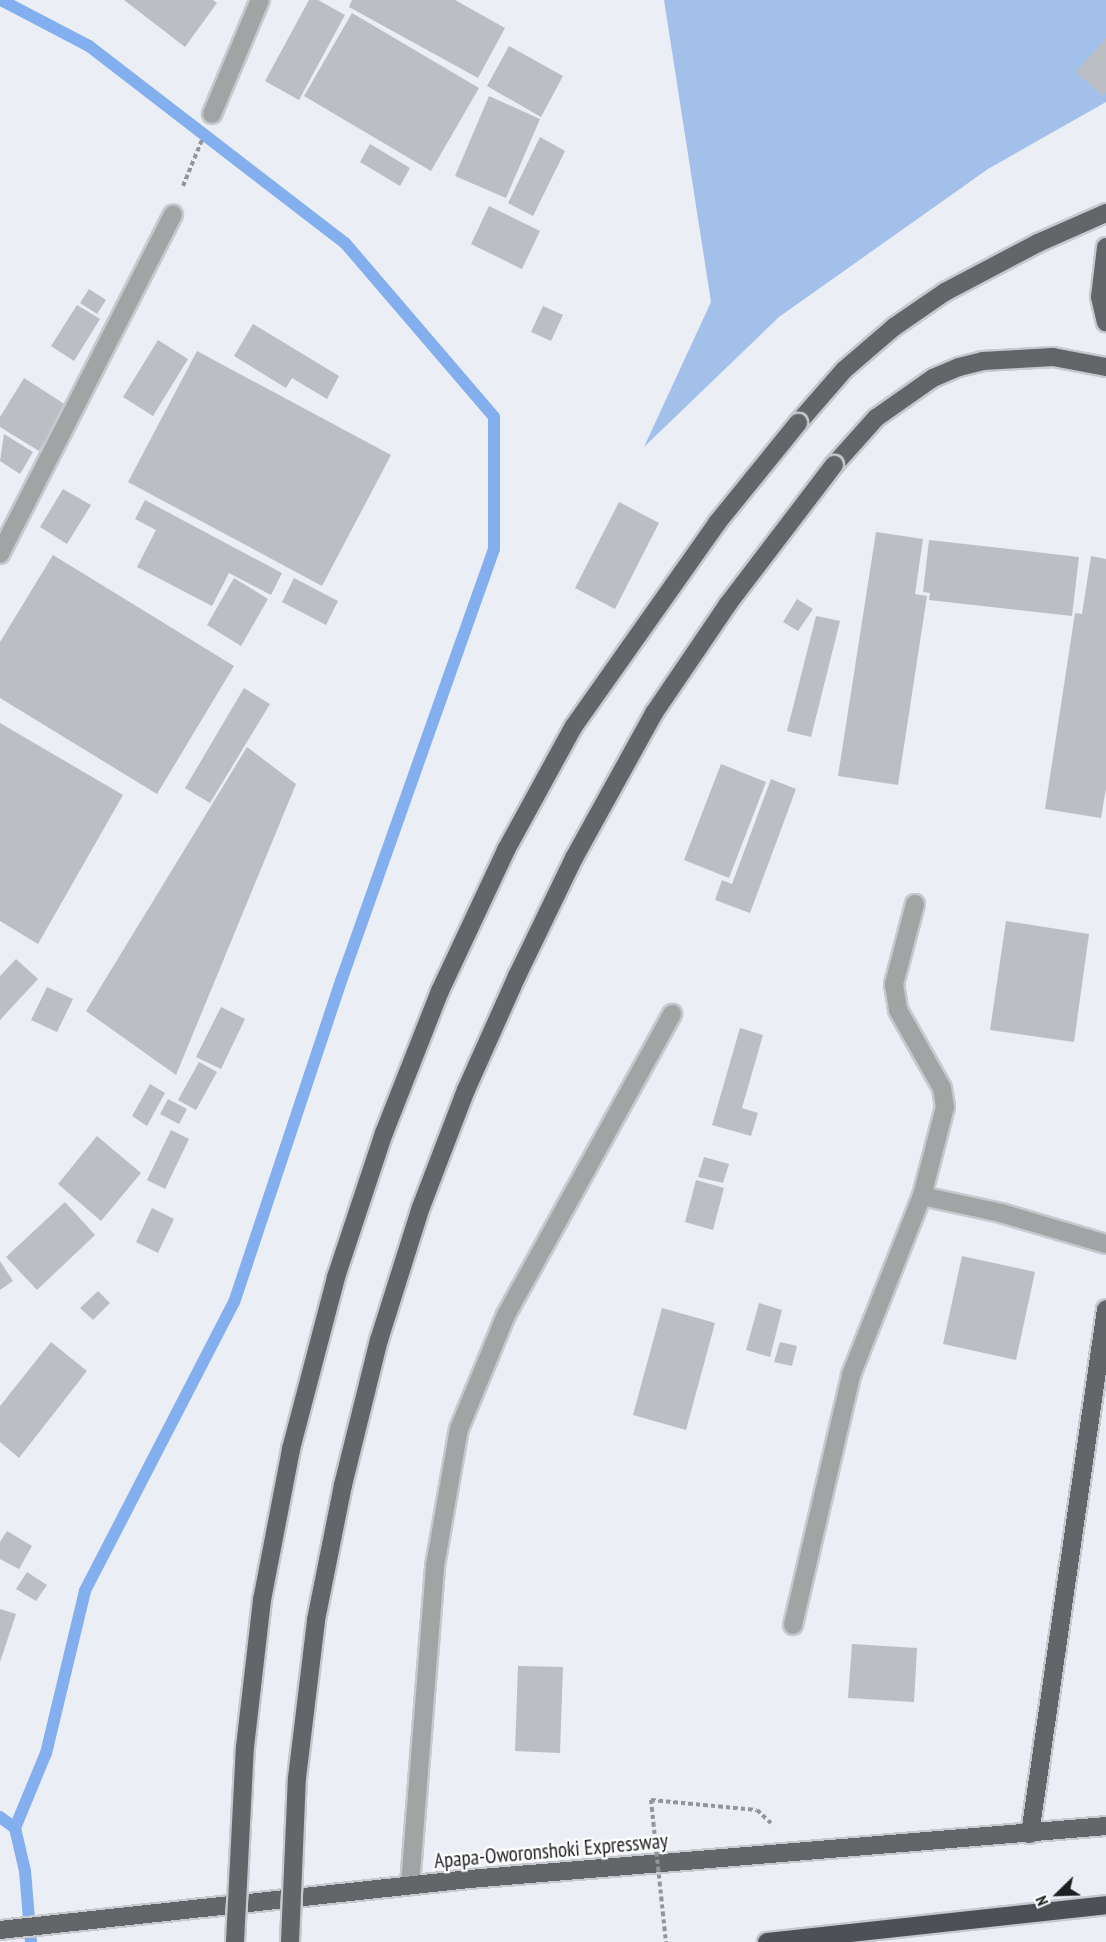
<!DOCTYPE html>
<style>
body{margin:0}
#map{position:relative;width:1106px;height:1942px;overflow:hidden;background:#ebeef4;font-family:"PT Sans Narrow",sans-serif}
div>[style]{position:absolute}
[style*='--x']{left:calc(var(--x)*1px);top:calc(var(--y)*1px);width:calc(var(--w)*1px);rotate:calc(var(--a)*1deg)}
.green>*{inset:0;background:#a3c0eb}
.stream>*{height:12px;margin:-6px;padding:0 6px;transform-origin:6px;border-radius:6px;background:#83afef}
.building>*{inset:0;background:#bbbfc4}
.path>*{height:4px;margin-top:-2px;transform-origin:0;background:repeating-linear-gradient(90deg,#93959a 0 4.5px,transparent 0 7.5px)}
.roads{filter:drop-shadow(2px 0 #c6c9ce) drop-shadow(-2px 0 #c6c9ce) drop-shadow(0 2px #c6c9ce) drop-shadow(0 -2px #c6c9ce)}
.minor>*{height:18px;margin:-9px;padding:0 9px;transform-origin:9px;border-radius:9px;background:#a1a3a5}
.major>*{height:18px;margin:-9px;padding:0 9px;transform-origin:9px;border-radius:9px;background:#636569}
.highway>*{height:18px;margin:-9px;padding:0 9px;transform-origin:9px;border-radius:9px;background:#4d5054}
.path-bridge>*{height:4px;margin-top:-2px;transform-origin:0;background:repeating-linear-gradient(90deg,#93959a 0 4.5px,transparent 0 7.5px)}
.bridges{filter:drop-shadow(2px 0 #c6c9ce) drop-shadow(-2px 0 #c6c9ce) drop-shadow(0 2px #c6c9ce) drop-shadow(0 -2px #c6c9ce)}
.major-bridge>*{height:18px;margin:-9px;padding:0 9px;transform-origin:9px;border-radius:9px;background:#636569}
span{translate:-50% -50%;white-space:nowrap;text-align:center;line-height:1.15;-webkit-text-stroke:4.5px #fff;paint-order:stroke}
.street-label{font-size:21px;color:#1d1e20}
.north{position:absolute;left:1028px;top:1864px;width:60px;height:60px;-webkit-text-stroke:4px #fff;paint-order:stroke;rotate:247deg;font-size:16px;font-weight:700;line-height:24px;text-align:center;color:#1d1e20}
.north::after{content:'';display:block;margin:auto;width:21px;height:27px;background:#1d1e20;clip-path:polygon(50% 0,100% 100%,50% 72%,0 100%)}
</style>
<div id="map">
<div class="green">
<i style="clip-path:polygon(664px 0,1106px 0,1106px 102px,988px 169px,779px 317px,644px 447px,711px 302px)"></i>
</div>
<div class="stream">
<i style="--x:1;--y:0;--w:99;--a:27.6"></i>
<i style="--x:89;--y:46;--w:323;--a:37.6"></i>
<i style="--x:345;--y:243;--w:229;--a:49.4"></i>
<i style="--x:494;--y:417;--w:132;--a:90"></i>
<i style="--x:494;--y:549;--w:458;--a:109.5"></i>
<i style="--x:341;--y:981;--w:338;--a:108.4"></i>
<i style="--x:234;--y:1302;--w:325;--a:117.3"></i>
<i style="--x:85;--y:1591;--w:167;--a:103.5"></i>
<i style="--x:46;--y:1753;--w:81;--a:112.5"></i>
<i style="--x:0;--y:1817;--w:19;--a:36"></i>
<i style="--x:15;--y:1828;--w:44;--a:76.9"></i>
<i style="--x:25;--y:1871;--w:71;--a:85.2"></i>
</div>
<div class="building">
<i style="clip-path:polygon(124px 0,213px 0,217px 3px,185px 47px)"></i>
<i style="clip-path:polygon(309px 0,318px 0,345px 15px,299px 100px,265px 81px)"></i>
<i style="clip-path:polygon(352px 0,455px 0,505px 28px,478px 78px,349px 7px)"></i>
<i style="clip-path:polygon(352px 13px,479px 88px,431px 171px,304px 96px)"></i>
<i style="clip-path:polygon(1106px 38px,1106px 92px,1103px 96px,1076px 72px)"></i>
<i style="clip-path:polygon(509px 46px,563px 76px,541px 117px,487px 86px)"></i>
<i style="clip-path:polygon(489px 96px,540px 119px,506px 198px,455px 176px)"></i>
<i style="clip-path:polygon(540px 137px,565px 151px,533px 216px,508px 203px)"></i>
<i style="clip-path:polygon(370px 144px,410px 168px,400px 186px,360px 162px)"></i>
<i style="clip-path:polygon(489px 206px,540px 231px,522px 269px,471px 244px)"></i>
<i style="clip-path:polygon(89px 289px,106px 300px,97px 314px,80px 303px)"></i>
<i style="clip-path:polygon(77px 305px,100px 319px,74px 361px,51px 346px)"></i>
<i style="clip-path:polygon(543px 306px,563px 315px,551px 341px,531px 332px)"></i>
<i style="clip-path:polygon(253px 324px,339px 376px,327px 399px,292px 378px,286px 388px,234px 356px)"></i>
<i style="clip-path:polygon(158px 340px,188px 359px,153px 416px,123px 397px)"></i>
<i style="clip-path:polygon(197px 351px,391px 455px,322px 586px,128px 482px)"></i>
<i style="clip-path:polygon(24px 378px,66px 405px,39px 451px,0 427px,0 417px)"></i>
<i style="clip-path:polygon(4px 434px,33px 452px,20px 474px,0 461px)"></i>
<i style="clip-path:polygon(63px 489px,91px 505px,67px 544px,40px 527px)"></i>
<i style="clip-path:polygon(145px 500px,282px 573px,271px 595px,229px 573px,212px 606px,137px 567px,156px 530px,135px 519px)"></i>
<i style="clip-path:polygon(619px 502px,659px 523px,615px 609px,575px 588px)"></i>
<i style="clip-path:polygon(876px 532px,923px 539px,915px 594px,927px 596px,898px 785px,838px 776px)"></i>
<i style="clip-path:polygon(929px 540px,1079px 557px,1072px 616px,929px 600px,930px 593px,923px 592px)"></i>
<i style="clip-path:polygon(53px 555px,234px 666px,157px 794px,0 698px,0 642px)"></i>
<i style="clip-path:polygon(1091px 556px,1106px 559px,1106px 788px,1101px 818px,1045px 809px,1075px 613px,1082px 614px)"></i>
<i style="clip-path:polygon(234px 578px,268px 599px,241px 646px,207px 625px)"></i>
<i style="clip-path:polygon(294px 578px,338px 601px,326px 625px,282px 602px)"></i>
<i style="clip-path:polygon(797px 599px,813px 609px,798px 631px,783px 622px)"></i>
<i style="clip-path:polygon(816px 616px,840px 621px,811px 737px,787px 731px)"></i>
<i style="clip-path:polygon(244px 688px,270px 704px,210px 803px,185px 788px)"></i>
<i style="clip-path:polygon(0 723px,123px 795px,38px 944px,0 921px)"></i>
<i style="clip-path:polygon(247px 747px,296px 784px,176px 1075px,86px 1011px)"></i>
<i style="clip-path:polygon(721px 764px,766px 782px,729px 878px,684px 860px)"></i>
<i style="clip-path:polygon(771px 779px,796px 789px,750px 913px,715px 900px,722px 880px,732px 884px)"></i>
<i style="clip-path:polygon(1006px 921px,1089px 934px,1074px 1042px,990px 1030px)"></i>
<i style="clip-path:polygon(16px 959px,38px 979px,0 1020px,0 976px)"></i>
<i style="clip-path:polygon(47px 987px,73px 999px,57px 1032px,31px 1020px)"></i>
<i style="clip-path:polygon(221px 1007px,245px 1019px,221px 1069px,196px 1057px)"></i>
<i style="clip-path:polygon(740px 1028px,763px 1035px,742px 1108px,758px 1113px,751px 1136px,712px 1125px)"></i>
<i style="clip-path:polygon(199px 1062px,217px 1072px,196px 1110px,178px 1100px)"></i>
<i style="clip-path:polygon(150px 1084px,165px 1093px,147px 1126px,132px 1116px)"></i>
<i style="clip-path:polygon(168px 1099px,187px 1109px,179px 1124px,160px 1114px)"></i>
<i style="clip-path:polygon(171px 1130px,189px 1139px,165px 1189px,147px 1180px)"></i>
<i style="clip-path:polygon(97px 1136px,141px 1173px,101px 1221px,58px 1184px)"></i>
<i style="clip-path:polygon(704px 1157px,729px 1164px,723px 1183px,698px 1177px)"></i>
<i style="clip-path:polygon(696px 1180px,724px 1188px,713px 1230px,685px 1222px)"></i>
<i style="clip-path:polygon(65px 1202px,95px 1235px,37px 1290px,6px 1257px)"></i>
<i style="clip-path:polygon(152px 1208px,174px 1219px,158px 1253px,136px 1242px)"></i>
<i style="clip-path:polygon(962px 1256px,1035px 1272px,1016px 1360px,943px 1344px)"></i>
<i style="clip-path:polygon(0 1261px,13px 1281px,0 1290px)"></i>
<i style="clip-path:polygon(98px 1291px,110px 1303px,93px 1320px,80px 1308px)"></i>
<i style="clip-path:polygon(759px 1303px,782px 1310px,770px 1357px,746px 1350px)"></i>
<i style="clip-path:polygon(662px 1308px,715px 1323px,686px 1430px,633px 1415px)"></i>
<i style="clip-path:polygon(51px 1342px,87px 1371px,19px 1458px,0 1442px,0 1406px)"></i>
<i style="clip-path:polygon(780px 1342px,797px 1346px,792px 1366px,774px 1362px)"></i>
<i style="clip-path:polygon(7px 1531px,32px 1546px,19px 1569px,0 1559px,0 1542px)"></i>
<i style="clip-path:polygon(27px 1572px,47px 1585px,36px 1601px,16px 1589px)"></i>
<i style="clip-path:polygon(0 1609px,16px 1614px,0 1662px)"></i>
<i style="clip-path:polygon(852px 1644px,917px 1648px,914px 1702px,848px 1698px)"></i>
<i style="clip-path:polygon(518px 1666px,563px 1667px,560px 1753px,515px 1751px)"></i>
</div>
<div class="path">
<i style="--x:183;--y:186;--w:50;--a:-67.6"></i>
<i style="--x:651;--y:1800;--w:106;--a:5.4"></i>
<i style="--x:757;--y:1810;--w:19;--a:43"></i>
</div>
<div class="roads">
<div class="minor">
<i style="--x:212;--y:114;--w:124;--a:-67.2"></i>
<i style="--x:0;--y:554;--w:381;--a:-63"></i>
<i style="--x:915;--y:904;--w:83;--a:104.7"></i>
<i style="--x:894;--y:984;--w:26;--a:81"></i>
<i style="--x:898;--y:1010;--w:90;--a:60.6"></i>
<i style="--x:942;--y:1088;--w:19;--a:81"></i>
<i style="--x:945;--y:1107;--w:92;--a:104.5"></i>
<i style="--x:922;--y:1196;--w:81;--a:12.1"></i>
<i style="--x:1001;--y:1213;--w:109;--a:16.4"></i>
<i style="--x:793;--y:1625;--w:257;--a:-76.9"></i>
<i style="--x:851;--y:1375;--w:193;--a:-68.4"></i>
<i style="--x:410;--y:1885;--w:320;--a:-85.5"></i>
<i style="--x:435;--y:1566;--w:139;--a:-80.1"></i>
<i style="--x:459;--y:1429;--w:123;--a:-67.6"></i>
<i style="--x:506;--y:1315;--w:344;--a:-61.1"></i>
</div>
<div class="major">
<i style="--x:1106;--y:247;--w:50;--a:96.8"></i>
<i style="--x:1100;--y:297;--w:26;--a:77"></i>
<i style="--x:798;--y:423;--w:70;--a:-49"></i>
<i style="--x:844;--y:370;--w:66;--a:-40.7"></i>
<i style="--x:894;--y:327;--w:62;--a:-34.5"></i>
<i style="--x:945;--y:292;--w:105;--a:-27.8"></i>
<i style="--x:1038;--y:243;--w:74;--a:-23.8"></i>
<i style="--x:834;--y:465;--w:63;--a:-48.2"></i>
<i style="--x:876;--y:418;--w:70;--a:-35.1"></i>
<i style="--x:933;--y:378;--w:28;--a:-23"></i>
<i style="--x:959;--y:367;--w:25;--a:-14"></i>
<i style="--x:983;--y:361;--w:70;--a:-3.3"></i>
<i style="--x:1053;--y:357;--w:54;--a:10.7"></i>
<i style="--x:1030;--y:1834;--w:530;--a:-81.76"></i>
<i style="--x:0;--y:1930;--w:473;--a:-6.2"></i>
<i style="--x:470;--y:1879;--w:638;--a:-4.76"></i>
</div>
<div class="highway">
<i style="--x:767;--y:1942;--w:341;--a:-6.2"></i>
</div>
</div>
<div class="path-bridge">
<i style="--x:651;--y:1800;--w:143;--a:84"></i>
</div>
<div class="bridges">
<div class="major-bridge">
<i style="--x:235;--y:1942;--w:195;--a:-87.1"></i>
<i style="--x:245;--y:1747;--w:148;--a:-83.4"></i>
<i style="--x:262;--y:1600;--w:154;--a:-79.1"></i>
<i style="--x:291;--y:1449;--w:178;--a:-75.3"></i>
<i style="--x:336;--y:1277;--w:152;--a:-71.6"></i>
<i style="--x:384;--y:1133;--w:153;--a:-68.5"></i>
<i style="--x:440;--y:991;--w:156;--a:-64.9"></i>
<i style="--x:506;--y:850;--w:141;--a:-61.3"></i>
<i style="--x:574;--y:726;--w:248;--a:-54.8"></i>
<i style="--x:717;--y:523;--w:129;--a:-51"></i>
<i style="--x:290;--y:1942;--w:164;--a:-87.6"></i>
<i style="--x:297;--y:1778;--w:159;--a:-83.1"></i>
<i style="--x:316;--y:1620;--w:138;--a:-78.7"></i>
<i style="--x:343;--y:1485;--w:149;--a:-76.1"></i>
<i style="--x:379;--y:1340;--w:139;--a:-72.5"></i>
<i style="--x:421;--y:1207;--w:125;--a:-69"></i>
<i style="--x:466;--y:1090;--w:125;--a:-65.9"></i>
<i style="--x:517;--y:976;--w:131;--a:-64.2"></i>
<i style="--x:574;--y:858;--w:166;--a:-61.1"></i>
<i style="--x:654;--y:713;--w:132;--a:-55.8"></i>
<i style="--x:728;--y:604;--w:175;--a:-52.7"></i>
</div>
</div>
<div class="street-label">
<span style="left:551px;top:1851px;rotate:-5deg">Apapa-Oworonshoki Expressway</span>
</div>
<div class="north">N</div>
</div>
